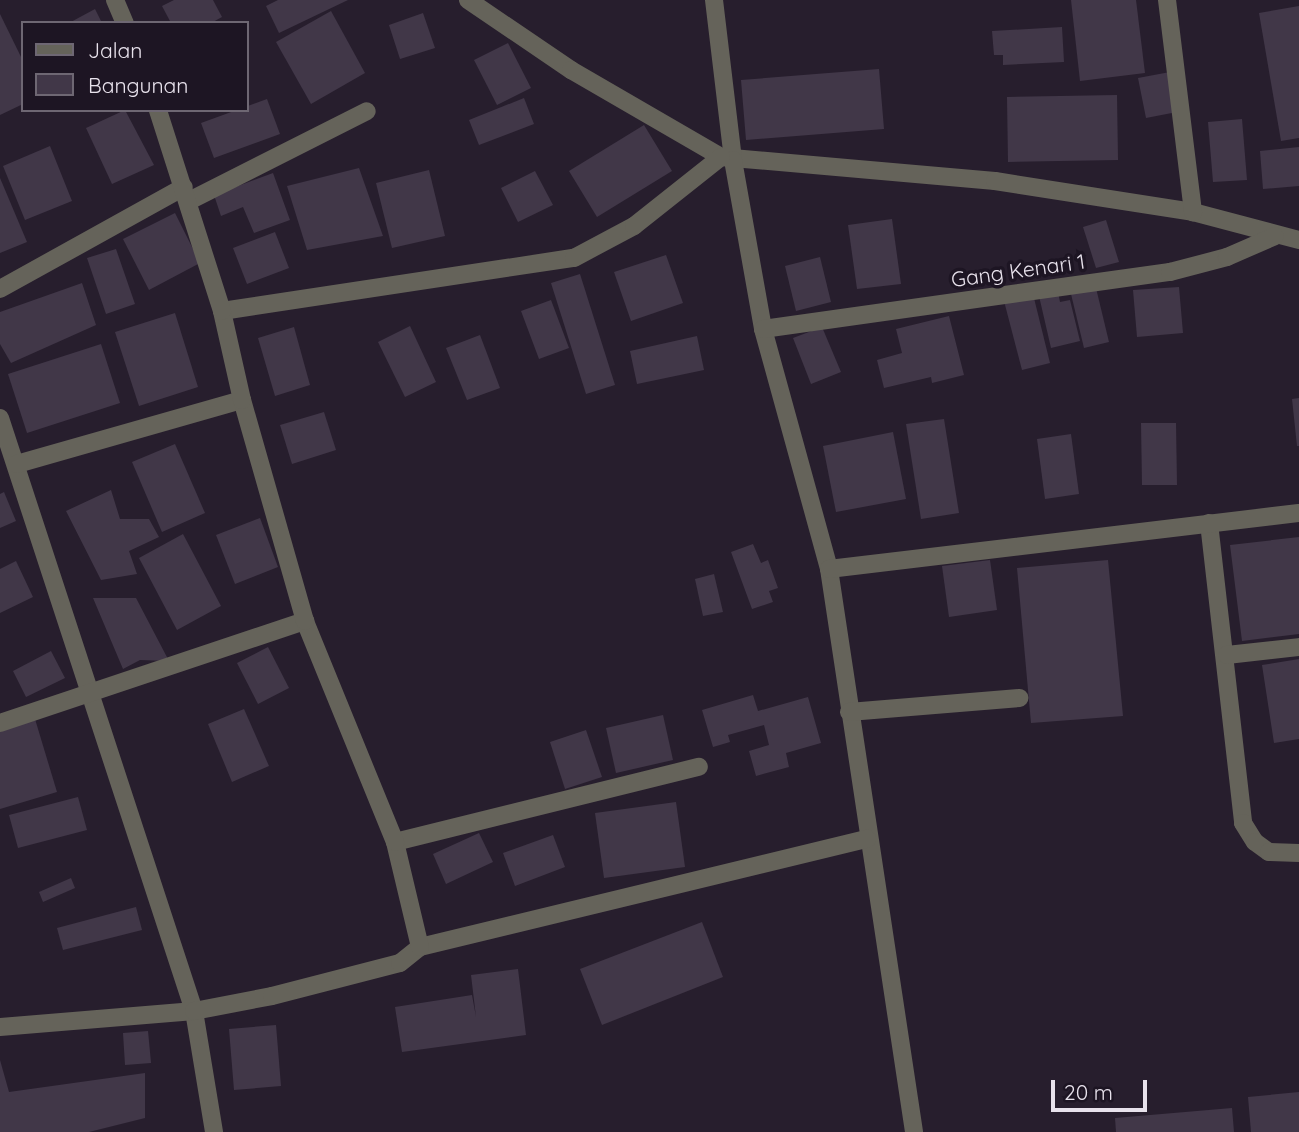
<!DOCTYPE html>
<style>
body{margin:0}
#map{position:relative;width:1299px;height:1132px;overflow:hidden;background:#271e2d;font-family:Quicksand,sans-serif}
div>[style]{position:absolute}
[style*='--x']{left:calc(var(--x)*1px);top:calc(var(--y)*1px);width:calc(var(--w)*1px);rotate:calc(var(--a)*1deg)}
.building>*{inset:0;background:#413748}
.minor>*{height:18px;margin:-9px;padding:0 9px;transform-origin:9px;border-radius:9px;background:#65635a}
span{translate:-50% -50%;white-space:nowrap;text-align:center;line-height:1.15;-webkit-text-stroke:7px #1d1523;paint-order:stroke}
.street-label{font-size:21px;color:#e8e2ec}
.legend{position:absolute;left:21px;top:21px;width:228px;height:91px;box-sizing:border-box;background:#1d1523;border:2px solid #6e6773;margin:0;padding:9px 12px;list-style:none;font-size:21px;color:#e8e2ec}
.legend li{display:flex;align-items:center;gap:14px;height:35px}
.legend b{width:35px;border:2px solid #6e6773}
.scale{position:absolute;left:1051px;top:1080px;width:96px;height:32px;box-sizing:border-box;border:4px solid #e8e2ec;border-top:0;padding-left:9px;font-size:21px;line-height:24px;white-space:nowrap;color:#e8e2ec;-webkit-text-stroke:5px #1d1523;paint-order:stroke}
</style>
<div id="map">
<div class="building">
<i style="clip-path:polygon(174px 0,213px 0,222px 17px,211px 23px,171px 23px,162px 6px)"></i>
<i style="clip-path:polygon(278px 0,348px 0,279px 33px,266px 6px)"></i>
<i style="clip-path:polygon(1071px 0,1136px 0,1145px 73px,1080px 81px)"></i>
<i style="clip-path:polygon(1299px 6px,1299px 138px,1281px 141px,1259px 13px)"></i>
<i style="clip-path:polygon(95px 9px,102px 23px,69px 23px)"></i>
<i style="clip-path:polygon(331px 11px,365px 73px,311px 104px,276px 42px)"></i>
<i style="clip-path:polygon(423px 13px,435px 48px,400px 59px,389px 25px)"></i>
<i style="clip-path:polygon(0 14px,23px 61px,23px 104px,0 115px)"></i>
<i style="clip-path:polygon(1062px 27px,1064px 62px,1003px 65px,1003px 55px,994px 55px,992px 31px)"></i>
<i style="clip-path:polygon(508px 43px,531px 88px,497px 105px,474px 60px)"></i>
<i style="clip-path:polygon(879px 69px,884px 129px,746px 140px,741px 80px)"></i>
<i style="clip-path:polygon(1170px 72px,1177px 112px,1146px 118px,1138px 78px)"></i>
<i style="clip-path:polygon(1117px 95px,1118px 160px,1008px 162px,1007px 97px)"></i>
<i style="clip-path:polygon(524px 98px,534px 124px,479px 145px,469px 120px)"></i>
<i style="clip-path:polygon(267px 99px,280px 134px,214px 158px,201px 123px)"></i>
<i style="clip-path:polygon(125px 110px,154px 165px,112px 184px,86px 128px)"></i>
<i style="clip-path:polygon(1242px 119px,1247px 180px,1213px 182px,1208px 122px)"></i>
<i style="clip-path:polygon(644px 125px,672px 171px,597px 217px,569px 171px)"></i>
<i style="clip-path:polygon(50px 146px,72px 201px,25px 220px,3px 166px)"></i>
<i style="clip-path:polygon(1299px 147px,1299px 186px,1263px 189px,1260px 151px)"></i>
<i style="clip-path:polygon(359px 168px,383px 236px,307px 250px,287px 186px)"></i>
<i style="clip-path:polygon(429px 170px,445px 236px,392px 248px,376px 183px)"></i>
<i style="clip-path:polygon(535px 171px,553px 205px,518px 222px,501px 188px)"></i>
<i style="clip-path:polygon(273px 173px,290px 220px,254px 233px,243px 207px,221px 216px,214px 195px)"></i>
<i style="clip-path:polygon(0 178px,27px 242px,0 253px)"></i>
<i style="clip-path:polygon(175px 213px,200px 263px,149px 290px,123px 239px)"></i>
<i style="clip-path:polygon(892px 219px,901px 284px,857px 289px,848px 225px)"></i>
<i style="clip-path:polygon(1106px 220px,1119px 262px,1096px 268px,1083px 227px)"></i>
<i style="clip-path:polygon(275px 232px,289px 268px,247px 284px,233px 248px)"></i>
<i style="clip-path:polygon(116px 249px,135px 304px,106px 314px,87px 258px)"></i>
<i style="clip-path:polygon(666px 255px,683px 303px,631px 321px,614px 272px)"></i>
<i style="clip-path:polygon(820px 257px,831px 302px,796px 311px,785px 266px)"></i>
<i style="clip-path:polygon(580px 274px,615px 385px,586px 394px,551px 283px)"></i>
<i style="clip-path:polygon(82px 283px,96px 325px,11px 363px,0 344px,0 312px)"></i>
<i style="clip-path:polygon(1179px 287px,1183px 333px,1137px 337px,1133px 290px)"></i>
<i style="clip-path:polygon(1096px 288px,1109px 342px,1084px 348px,1071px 294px)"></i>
<i style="clip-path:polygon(1058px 292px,1060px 302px,1070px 300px,1080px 341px,1051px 348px,1039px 296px)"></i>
<i style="clip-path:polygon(1033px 294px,1050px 363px,1022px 370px,1004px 301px)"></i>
<i style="clip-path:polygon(551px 300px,569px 348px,539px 359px,521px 311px)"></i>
<i style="clip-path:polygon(175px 313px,198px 387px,139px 406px,115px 332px)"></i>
<i style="clip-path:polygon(949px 316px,964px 375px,932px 383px,931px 377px,884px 388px,877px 360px,902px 353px,896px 329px)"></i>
<i style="clip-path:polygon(410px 326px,436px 382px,405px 397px,378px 342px)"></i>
<i style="clip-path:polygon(294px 327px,310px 385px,275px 396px,258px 338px)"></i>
<i style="clip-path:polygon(822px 327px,841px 372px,811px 384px,793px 338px)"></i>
<i style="clip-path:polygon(480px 335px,500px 388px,467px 400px,446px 348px)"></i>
<i style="clip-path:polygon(697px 336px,704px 370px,637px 384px,630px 351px)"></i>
<i style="clip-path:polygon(101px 344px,120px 403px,27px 433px,8px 374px)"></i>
<i style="clip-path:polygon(1299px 398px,1299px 446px,1297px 446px,1292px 399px)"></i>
<i style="clip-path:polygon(324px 412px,336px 450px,292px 464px,280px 425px)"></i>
<i style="clip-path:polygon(944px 419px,959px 513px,921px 519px,906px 424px)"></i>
<i style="clip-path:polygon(1141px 423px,1176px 423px,1177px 485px,1142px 485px)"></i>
<i style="clip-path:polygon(893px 432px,906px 499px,836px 512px,823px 446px)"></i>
<i style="clip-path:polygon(1071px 434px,1079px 494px,1045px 499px,1037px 439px)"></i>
<i style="clip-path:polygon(175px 444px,205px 513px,162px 532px,132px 462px)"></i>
<i style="clip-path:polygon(111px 490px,120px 519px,149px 519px,159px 537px,129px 551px,137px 574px,101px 580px,66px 511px)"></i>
<i style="clip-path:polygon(4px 492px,16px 521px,0 528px,0 494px)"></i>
<i style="clip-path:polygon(260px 518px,278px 567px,235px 584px,216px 535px)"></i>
<i style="clip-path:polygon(183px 534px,221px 606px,177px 630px,139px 558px)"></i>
<i style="clip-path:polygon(1299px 537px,1299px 634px,1242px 641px,1230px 545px)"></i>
<i style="clip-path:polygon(753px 544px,761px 563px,768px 560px,778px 588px,769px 591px,773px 602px,752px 609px,731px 552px)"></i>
<i style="clip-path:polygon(990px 560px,997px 610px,949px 617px,942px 566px)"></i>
<i style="clip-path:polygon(1108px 560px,1123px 716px,1031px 723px,1017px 568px)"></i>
<i style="clip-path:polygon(16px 561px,33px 597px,0 613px,0 569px)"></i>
<i style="clip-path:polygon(714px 574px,723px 612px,703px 616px,695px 579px)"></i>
<i style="clip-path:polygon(93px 598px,136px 598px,169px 661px,140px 660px,123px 669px)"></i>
<i style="clip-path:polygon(268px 647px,289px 688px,258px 704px,237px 663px)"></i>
<i style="clip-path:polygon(51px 651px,65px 678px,26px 697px,13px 671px)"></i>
<i style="clip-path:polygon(1299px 659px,1299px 739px,1274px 743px,1262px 665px)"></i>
<i style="clip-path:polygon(753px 695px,758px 711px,808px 697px,821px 743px,786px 753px,789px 767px,756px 776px,749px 751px,769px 745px,764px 725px,728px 735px,730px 742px,713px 747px,702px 710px)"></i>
<i style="clip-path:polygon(244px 709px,269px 766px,232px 782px,208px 724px)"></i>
<i style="clip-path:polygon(663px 715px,673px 760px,616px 773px,606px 728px)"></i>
<i style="clip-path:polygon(35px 719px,57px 792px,0 809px,0 730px)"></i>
<i style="clip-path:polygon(586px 730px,602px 777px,565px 789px,550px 742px)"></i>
<i style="clip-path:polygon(78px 797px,87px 830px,18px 848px,9px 815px)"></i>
<i style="clip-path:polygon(676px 802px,685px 867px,604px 878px,595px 813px)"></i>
<i style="clip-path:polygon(479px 833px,493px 862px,446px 884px,433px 854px)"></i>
<i style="clip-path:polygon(553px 835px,565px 867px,515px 886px,503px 853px)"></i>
<i style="clip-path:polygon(71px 878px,75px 888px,43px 902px,39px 892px)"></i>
<i style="clip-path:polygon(136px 907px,142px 930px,63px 950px,57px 928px)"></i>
<i style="clip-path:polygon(702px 922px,723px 977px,602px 1025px,580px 969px)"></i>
<i style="clip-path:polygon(518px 969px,526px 1035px,402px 1052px,395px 1007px,472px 995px,476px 1017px,471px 975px)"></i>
<i style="clip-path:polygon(276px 1025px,281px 1086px,234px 1090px,229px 1029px)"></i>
<i style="clip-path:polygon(148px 1031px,151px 1063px,125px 1065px,123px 1033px)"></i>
<i style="clip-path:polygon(0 1060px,9px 1092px,145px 1073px,145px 1118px,89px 1132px,0 1132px)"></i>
<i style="clip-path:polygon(1299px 1092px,1299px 1132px,1251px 1132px,1248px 1097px)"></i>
<i style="clip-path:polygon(1232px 1108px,1234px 1132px,1116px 1132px,1115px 1118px)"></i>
</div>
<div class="minor">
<i style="--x:115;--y:0;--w:25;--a:67"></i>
<i style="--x:468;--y:0;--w:125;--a:34.2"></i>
<i style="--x:571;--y:70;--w:173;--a:30.1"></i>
<i style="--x:721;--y:157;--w:275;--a:5"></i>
<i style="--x:995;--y:181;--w:200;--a:8.9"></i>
<i style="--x:1193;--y:212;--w:110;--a:14.8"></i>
<i style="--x:714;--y:0;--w:161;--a:83.2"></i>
<i style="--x:733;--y:160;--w:172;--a:79.9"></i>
<i style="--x:763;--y:329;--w:249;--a:74.6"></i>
<i style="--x:829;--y:569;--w:569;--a:81.41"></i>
<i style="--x:1167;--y:0;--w:214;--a:83"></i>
<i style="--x:189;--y:201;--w:199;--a:-26.8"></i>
<i style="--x:0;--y:289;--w:210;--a:-29"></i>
<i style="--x:222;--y:311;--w:356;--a:-8.6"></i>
<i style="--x:574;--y:258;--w:68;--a:-28.1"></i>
<i style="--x:634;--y:226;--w:111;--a:-38.4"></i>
<i style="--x:763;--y:329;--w:411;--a:-8"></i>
<i style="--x:1170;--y:272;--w:59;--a:-14.7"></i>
<i style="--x:1227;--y:257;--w:52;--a:-23.6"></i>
<i style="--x:0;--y:418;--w:624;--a:71.88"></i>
<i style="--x:194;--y:1011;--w:123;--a:80.6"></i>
<i style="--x:17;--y:464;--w:234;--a:-15.9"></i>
<i style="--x:1209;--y:523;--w:302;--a:83.5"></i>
<i style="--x:1243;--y:823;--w:22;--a:58"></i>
<i style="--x:1255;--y:842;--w:17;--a:36"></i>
<i style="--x:1269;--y:852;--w:30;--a:2"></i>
<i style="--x:829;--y:569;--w:473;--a:-6.8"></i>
<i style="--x:1227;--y:655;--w:72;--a:-6.3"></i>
<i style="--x:849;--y:712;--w:171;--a:-4.7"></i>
<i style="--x:0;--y:723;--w:322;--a:-18.5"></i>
<i style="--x:395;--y:842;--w:313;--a:-13.9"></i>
<i style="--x:420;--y:947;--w:460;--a:-13.6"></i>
<i style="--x:0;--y:1027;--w:195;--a:-4.7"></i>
<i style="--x:194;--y:1011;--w:79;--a:-10.9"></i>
<i style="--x:272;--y:996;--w:132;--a:-14.5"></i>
<i style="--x:400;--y:963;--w:26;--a:-39"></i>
<i style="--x:420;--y:947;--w:108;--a:-103.4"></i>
<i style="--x:395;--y:842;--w:239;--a:-112.2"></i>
<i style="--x:305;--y:621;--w:230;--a:-105.9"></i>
<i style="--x:242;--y:400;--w:91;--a:-102.7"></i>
<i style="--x:222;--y:311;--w:211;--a:-107.7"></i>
</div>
<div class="street-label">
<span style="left:1018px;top:270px;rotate:-8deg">Gang Kenari 1</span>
</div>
<ul class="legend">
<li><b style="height:9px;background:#65635a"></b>Jalan</li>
<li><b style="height:19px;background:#413748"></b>Bangunan</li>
</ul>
<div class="scale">20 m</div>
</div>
